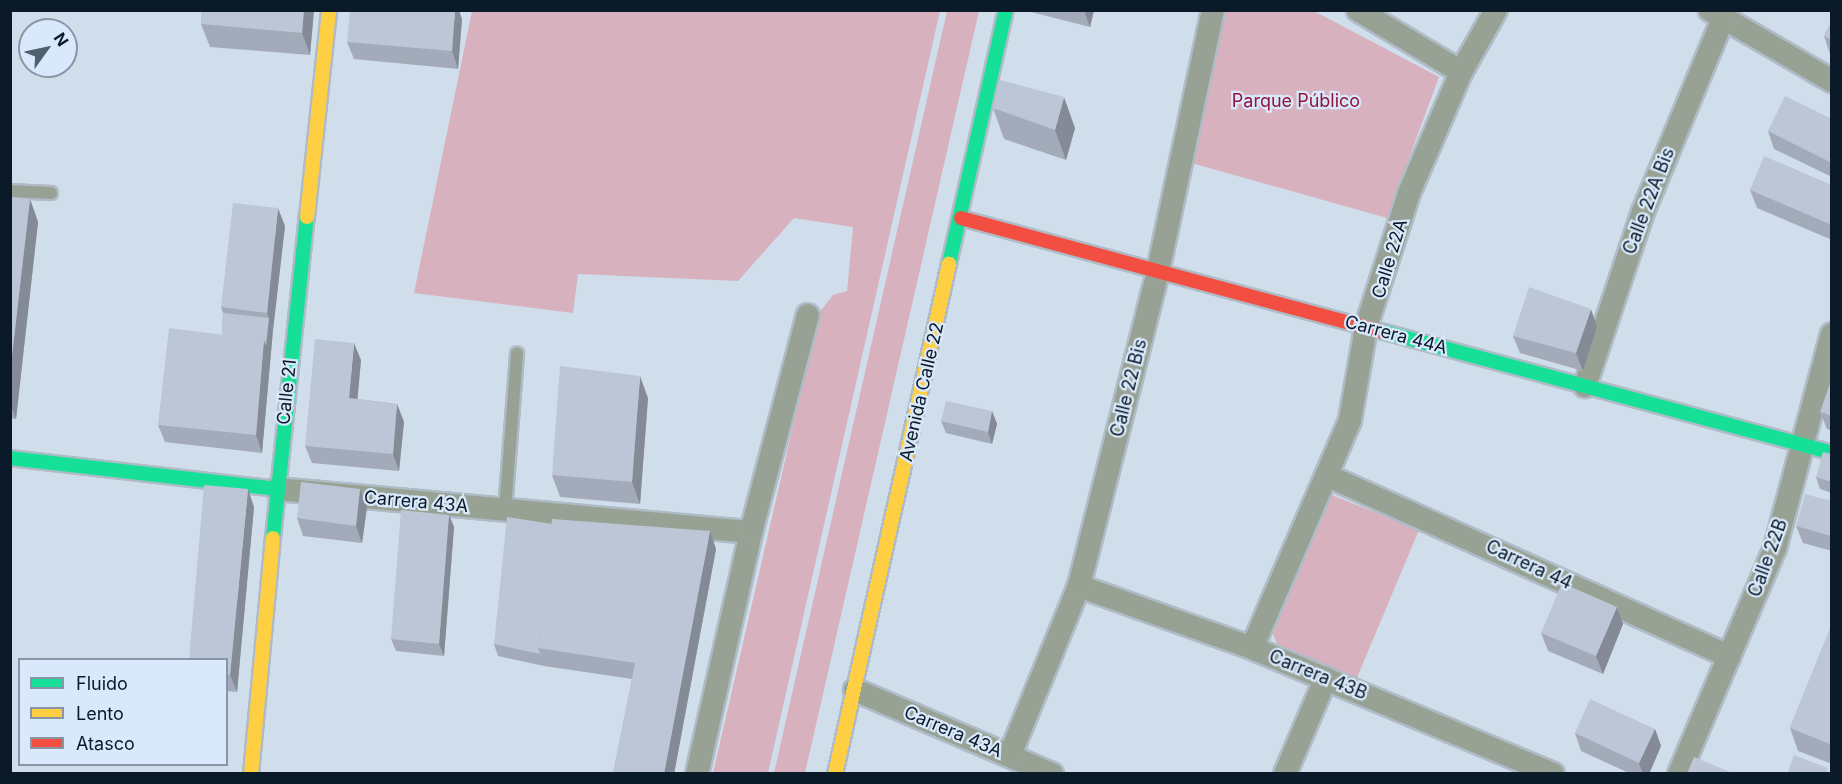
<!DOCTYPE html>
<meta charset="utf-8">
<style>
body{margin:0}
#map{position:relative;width:1842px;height:784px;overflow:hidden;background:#d0deec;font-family:Inter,sans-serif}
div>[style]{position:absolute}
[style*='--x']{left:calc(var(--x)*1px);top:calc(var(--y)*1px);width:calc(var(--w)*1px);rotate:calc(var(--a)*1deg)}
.green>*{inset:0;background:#d7b2be}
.roads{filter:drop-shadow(2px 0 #afbbc6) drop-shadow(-2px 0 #afbbc6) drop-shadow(0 2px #afbbc6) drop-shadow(0 -2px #afbbc6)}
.lane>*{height:12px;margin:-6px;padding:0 6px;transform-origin:6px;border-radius:6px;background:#98a294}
.street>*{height:22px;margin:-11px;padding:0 11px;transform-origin:11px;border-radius:11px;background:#98a294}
.fast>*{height:14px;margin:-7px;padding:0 7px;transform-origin:7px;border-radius:7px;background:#16e098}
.slow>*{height:14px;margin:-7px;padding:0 7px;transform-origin:7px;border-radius:7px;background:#ffcf43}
.jam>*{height:14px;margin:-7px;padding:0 7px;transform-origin:7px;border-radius:7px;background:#f24e42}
.wall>*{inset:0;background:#a3aab9}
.shaded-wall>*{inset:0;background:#848b96}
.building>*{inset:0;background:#bdc6d7}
span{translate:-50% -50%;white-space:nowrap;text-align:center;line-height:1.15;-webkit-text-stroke:4.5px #d9e9fb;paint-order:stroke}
.park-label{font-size:18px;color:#93143c}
.street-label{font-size:18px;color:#0a1a29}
.frame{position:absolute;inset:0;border:12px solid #0a1a29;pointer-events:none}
.legend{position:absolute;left:18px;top:658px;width:210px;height:108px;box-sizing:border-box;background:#d9e9fb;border:2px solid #8696a7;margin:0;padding:8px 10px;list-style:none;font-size:18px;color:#0a1a29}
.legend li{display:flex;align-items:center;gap:12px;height:30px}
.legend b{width:30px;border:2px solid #8696a7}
.north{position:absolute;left:18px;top:18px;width:60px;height:60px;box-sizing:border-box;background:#d9e9fb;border:2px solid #8696a7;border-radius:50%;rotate:57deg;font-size:16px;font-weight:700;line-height:24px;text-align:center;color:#0a1a29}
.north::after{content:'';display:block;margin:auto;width:21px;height:27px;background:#4f5f6d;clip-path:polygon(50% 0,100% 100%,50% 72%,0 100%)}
</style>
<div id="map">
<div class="green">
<i style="clip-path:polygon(472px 11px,940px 11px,768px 773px,713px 773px,819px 313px,833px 295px,847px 291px,853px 227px,794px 218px,738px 281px,578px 274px,573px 313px,414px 293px)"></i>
<i style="clip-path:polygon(947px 11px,979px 11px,805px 773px,774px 773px)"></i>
<i style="clip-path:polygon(1224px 11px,1314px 11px,1439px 77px,1387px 218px,1188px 162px)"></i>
<i style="clip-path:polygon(1327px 493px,1419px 530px,1356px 680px,1279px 648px,1273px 634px)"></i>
</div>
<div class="roads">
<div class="lane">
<i style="--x:10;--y:191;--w:41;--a:2.8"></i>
<i style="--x:505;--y:510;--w:157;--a:-85.6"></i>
</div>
<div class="street">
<i style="--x:1358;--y:10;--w:120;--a:31"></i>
<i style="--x:1710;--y:10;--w:141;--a:30.2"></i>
<i style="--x:1585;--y:386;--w:183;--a:-71.6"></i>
<i style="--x:1643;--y:212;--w:209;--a:-67.5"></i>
<i style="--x:1328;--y:476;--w:440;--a:24.2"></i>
<i style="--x:277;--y:489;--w:476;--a:5.2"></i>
<i style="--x:1079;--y:586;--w:184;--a:19.7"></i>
<i style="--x:1252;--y:648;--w:326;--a:22.7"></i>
<i style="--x:1252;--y:648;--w:248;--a:-66.7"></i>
<i style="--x:1350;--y:420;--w:94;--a:-80.2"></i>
<i style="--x:1366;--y:327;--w:141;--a:-72.2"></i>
<i style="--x:1409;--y:193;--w:132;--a:-66.7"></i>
<i style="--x:1461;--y:72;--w:71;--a:-60.6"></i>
<i style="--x:855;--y:690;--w:214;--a:23.1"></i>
<i style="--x:1010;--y:755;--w:183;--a:-67.8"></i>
<i style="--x:1079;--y:586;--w:325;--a:-75.9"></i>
<i style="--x:1158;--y:271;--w:267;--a:-78.1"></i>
<i style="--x:697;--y:774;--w:248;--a:-77.4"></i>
<i style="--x:751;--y:532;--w:224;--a:-75.3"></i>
<i style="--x:1285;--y:774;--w:104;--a:-66.9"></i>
<i style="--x:1679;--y:774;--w:246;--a:-67"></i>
<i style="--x:1775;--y:548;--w:221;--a:-75.1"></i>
</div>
<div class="fast">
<i style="--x:949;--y:264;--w:260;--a:-77.4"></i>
<i style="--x:1381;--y:331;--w:467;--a:15.1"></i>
<i style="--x:10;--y:458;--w:269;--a:6.6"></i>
<i style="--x:273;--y:538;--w:323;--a:-84"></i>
</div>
<div class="slow">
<i style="--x:307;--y:217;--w:208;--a:-83.9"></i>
<i style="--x:251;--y:774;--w:237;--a:-84.7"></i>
<i style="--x:835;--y:774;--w:523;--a:-77.4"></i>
</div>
<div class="jam">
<i style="--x:961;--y:218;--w:435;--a:15.1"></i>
</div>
</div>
<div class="wall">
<i style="clip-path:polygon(202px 10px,314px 10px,310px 55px,210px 47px,201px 24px)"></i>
<i style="clip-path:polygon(1030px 10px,1094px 10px,1090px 27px,1031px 12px)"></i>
<i style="clip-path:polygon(462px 19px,458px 69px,354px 59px,347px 42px)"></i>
<i style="clip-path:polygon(1832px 21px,1832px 54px,1830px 54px,1824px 36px)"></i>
<i style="clip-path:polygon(993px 108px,1075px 128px,1066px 160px,1004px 139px)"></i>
<i style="clip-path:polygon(1832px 119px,1832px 177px,1774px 149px,1768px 131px)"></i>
<i style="clip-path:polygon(1832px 185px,1832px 240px,1757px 208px,1750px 190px)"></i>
<i style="clip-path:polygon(10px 197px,30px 199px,38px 222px,16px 419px,10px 418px)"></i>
<i style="clip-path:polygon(285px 226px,273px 330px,262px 453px,165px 442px,158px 425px,222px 335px,223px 313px,221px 307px)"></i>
<i style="clip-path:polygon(1597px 327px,1583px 371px,1520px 353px,1513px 336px)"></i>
<i style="clip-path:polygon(361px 360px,357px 399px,397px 404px,404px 422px,399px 471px,312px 463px,305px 446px)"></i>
<i style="clip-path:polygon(1832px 378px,1832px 431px,1827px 429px,1820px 412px)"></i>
<i style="clip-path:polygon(648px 398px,640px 504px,560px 497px,552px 475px)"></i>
<i style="clip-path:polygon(992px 411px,997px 424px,992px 444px,946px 433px,941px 421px)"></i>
<i style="clip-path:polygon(1832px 454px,1832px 493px,1820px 489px,1816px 477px)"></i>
<i style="clip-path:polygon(1832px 501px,1832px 551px,1803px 543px,1796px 526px)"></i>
<i style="clip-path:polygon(254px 507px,237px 692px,226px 691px,226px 660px)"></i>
<i style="clip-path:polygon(367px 507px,362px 543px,303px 536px,297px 518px)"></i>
<i style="clip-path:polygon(449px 515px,454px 527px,444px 656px,396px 651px,391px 639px)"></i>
<i style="clip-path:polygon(552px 524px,710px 531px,716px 549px,674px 774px,613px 774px,632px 679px,544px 666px,498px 656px,494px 644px)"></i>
<i style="clip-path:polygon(1617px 607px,1623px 624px,1603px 674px,1548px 651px,1541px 633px)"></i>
<i style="clip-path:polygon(1832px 624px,1832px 764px,1798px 751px,1790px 728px)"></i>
<i style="clip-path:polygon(1655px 729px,1661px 746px,1649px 774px,1631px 774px,1581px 751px,1575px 733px)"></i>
</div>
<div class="shaded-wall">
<i style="clip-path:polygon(304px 10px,314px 10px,310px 55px,302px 33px)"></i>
<i style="clip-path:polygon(455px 10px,459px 10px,462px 19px,458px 69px,452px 51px)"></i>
<i style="clip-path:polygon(1084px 10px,1094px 10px,1090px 27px)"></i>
<i style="clip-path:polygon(1064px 97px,1075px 128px,1066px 160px,1055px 130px)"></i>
<i style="clip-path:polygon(30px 199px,38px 222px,16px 419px,10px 403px,10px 373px)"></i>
<i style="clip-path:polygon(278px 208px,285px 226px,273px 330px,262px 453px,256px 435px,264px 340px,269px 318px,267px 313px)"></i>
<i style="clip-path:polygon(1591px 309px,1597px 327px,1583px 371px,1576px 353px)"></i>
<i style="clip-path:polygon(354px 343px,361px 360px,356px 416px,349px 398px)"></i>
<i style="clip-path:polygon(640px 376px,648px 398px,640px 504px,632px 482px)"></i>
<i style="clip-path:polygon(397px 404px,404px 422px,399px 471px,393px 454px)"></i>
<i style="clip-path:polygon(992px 411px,997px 424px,992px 444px,988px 432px)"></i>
<i style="clip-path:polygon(248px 489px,254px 507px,237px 692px,230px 675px)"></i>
<i style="clip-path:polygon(360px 489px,367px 507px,362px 543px,356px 526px)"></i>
<i style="clip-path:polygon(449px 515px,454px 527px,444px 656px,439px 644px)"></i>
<i style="clip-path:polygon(710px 531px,716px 549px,674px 774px,664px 774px)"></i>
<i style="clip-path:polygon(1617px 607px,1623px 624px,1603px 674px,1596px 656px)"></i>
<i style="clip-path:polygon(1655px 729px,1661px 746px,1649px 774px,1643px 774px,1639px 763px)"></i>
</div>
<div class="building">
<i style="clip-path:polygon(202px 10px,304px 10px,302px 33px,201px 24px)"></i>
<i style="clip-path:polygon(350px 10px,455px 10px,452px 51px,347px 42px)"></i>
<i style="clip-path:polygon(1832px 21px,1832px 40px,1824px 36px)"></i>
<i style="clip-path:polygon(1000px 80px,1064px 97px,1055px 130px,993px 108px)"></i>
<i style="clip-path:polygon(1785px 96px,1832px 119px,1832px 163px,1768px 131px)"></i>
<i style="clip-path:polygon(1764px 156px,1832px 185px,1832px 225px,1750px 190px)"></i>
<i style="clip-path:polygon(10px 197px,30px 199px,10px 373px)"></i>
<i style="clip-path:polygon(233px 203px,278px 208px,267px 313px,221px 307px)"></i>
<i style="clip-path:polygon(1529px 287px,1591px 309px,1576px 353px,1513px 336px)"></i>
<i style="clip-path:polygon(223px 313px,269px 318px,266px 346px,264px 340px,222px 335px)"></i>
<i style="clip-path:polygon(169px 328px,264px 340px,256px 435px,158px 425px)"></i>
<i style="clip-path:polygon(315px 339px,354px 343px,349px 398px,397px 404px,393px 454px,305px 446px)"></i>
<i style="clip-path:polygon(560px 366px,640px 376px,632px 482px,552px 475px)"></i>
<i style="clip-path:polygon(1832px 378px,1832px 416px,1820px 412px)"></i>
<i style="clip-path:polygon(946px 401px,992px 411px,988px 432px,941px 421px)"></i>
<i style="clip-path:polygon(1823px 452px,1832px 454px,1832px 482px,1816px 477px)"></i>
<i style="clip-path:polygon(301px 482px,360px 489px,356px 526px,297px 518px)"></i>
<i style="clip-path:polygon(204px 485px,248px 489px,230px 675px,226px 674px,226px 660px,189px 660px)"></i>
<i style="clip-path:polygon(1805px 494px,1832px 501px,1832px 536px,1796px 526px)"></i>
<i style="clip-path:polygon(401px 510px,449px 515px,439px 644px,391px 639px)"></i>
<i style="clip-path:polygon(507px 517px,552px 524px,538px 648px,540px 654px,494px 644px)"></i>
<i style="clip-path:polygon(552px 519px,710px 531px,664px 774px,613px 774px,635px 663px,538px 648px)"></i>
<i style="clip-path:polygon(1562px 583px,1617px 607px,1596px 656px,1541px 633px)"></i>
<i style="clip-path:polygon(1832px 624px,1832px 745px,1790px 728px)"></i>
<i style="clip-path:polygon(1590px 699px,1655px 729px,1639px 763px,1575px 733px)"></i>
<i style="clip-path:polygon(1794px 755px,1828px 768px,1826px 774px,1787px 774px)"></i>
<i style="clip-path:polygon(1694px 757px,1735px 774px,1687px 774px)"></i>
</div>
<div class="park-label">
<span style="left:1296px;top:101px">Parque Público</span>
</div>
<div class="street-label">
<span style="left:1649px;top:201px;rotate:-69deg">Calle 22A Bis</span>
<span style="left:1390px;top:259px;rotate:-73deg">Calle 22A</span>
<span style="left:1396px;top:335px;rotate:15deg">Carrera 44A</span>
<span style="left:1129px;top:388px;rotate:-76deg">Calle 22 Bis</span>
<span style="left:287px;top:392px;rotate:-84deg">Calle 21</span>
<span style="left:922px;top:392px;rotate:-77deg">Avenida Calle 22</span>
<span style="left:416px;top:502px;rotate:5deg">Carrera 43A</span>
<span style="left:1768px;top:558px;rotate:-70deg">Calle 22B</span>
<span style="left:1529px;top:565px;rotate:25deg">Carrera 44</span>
<span style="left:1318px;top:675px;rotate:22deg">Carrera 43B</span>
<span style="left:953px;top:732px;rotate:23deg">Carrera 43A</span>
</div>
<div class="frame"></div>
<ul class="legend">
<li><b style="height:8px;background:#16e098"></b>Fluido</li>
<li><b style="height:8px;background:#ffcf43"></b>Lento</li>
<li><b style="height:8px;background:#f24e42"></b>Atasco</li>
</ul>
<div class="north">N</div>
</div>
